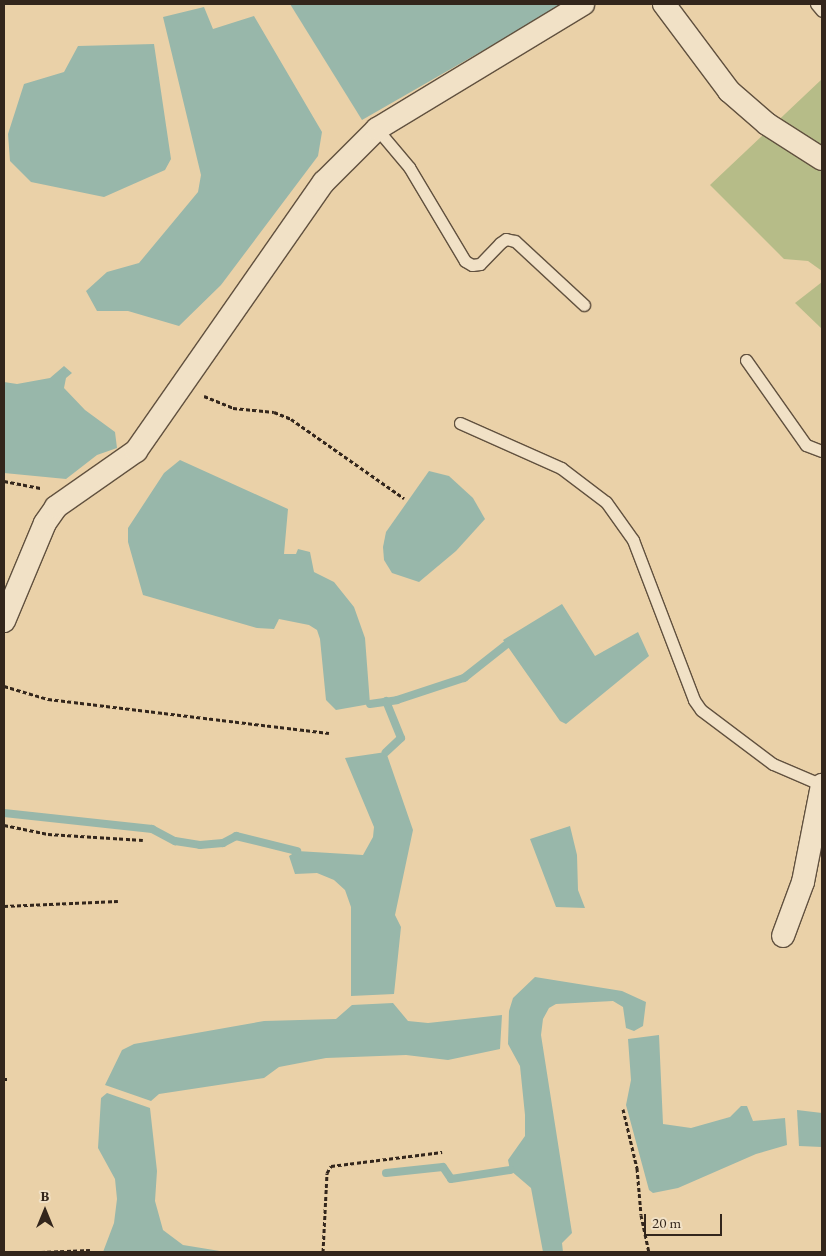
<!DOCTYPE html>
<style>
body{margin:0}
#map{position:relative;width:826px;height:1256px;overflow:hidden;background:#ead1a8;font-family:"EB Garamond",serif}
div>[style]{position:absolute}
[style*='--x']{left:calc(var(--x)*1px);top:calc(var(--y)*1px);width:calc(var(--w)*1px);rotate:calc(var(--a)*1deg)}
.green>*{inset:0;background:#b6bc88}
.water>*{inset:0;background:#98b7aa}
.stream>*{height:8px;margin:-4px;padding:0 4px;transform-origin:4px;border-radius:4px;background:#98b7aa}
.path>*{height:3px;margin-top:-1.5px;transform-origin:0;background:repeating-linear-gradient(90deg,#33261c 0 4px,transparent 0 6.5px)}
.roads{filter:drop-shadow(1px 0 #61513f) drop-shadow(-1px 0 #61513f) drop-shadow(0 1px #61513f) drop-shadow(0 -1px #61513f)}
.lane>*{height:11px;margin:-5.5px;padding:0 5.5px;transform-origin:5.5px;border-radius:5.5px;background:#f1e1c6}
.street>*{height:22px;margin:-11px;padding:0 11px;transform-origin:11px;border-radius:11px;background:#f1e1c6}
span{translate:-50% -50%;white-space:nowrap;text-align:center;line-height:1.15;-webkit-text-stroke:4px #f1e1c6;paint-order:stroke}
.frame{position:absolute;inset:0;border:5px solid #33261c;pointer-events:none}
.north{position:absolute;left:20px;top:1186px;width:50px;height:50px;-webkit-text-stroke:4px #f1e1c6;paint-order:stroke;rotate:0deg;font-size:14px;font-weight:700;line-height:20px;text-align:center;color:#33261c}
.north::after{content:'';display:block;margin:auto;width:18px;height:22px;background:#33261c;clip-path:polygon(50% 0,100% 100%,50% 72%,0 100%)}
.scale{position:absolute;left:644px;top:1214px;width:78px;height:22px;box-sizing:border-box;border:2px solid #33261c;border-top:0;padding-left:6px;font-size:15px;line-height:18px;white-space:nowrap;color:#33261c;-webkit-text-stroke:4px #f1e1c6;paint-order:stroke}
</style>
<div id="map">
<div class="green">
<i style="clip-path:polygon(822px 79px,822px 271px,808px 261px,784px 259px,710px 185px)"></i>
<i style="clip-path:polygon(822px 282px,822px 329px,795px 303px)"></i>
</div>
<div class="water">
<i style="clip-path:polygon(290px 4px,564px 4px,362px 120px)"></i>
<i style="clip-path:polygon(204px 7px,213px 29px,254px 16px,322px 132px,318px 156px,221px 285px,179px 326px,128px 311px,97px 311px,86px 291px,107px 272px,139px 263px,198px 192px,201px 175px,163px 17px)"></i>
<i style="clip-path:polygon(154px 44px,171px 159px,165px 170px,104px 197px,31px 182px,10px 161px,8px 134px,24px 84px,64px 72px,78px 46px)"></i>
<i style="clip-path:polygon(64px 366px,72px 373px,66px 378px,64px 388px,85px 410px,115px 432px,117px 448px,97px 455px,66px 479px,4px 473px,4px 382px,17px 384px,50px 378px)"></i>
<i style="clip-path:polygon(180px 460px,288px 509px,284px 554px,296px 554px,298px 549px,310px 552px,314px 572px,334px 582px,354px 607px,365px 638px,370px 704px,336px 710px,326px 700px,320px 639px,317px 630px,309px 625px,279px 619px,274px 629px,257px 628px,143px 595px,128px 542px,128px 528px,164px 473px)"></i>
<i style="clip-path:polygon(429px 471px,449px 476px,473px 498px,485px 519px,456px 551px,419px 582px,392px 573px,384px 560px,383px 547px,386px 532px)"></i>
<i style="clip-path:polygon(562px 604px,595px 656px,638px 632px,649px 656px,566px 724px,560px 721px,503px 640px)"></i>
<i style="clip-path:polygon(386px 752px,413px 830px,395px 915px,401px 927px,394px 994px,351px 996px,351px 907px,345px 890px,334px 880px,317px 873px,295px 874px,289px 856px,297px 851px,363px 855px,373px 837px,374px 827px,345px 758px)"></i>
<i style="clip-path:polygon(570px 826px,577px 855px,578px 890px,585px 908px,556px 907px,530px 839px)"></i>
<i style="clip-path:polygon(535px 977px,622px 991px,646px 1002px,643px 1026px,634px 1031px,626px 1028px,623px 1007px,613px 1001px,556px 1004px,549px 1008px,543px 1019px,541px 1035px,572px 1233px,562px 1243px,563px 1252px,543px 1252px,531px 1188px,510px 1170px,508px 1160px,525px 1136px,525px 1115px,520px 1066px,508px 1044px,509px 1011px,513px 998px)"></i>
<i style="clip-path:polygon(393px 1003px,408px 1021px,428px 1023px,502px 1015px,500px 1049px,448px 1060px,406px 1055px,326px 1058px,279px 1067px,264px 1078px,159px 1094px,151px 1101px,105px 1085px,122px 1050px,134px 1044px,264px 1021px,336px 1019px,352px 1005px)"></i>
<i style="clip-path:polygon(659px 1035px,663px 1124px,691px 1128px,730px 1117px,741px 1106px,747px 1106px,753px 1121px,785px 1118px,787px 1145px,756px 1154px,678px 1188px,653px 1193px,649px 1190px,626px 1105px,631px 1080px,628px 1039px)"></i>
<i style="clip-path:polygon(107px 1093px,150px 1108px,157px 1171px,155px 1201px,163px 1230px,183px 1245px,226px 1252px,103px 1252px,114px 1223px,117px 1199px,115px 1179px,98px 1148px,101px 1098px)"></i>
<i style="clip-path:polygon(797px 1110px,822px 1113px,822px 1147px,799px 1146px)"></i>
</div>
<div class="stream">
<i style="--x:386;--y:701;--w:40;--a:68"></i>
<i style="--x:401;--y:738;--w:21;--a:137"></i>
<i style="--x:370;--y:704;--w:27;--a:-8"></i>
<i style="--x:397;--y:700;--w:71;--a:-18.2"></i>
<i style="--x:464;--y:678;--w:53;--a:-38.2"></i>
<i style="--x:4;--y:813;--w:149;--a:6.2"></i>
<i style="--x:152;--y:829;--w:26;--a:28"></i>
<i style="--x:175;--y:841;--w:25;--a:9"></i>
<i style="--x:200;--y:845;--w:23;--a:-5"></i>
<i style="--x:223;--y:843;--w:15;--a:-28"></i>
<i style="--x:236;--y:836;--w:63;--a:13.8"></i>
<i style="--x:386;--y:1173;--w:57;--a:-6"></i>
<i style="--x:443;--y:1167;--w:14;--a:56"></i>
<i style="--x:451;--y:1179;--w:60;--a:-8.7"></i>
</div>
<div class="path">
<i style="--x:204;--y:396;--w:31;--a:22"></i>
<i style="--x:233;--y:408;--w:41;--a:5.6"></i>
<i style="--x:274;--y:412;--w:18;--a:22"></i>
<i style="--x:291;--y:419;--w:138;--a:35"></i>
<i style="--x:4;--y:481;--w:37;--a:11"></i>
<i style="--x:4;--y:686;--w:46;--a:16.5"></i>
<i style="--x:48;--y:699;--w:283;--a:6.9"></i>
<i style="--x:4;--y:825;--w:45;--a:11.6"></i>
<i style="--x:48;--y:834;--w:95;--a:3.6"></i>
<i style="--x:4;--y:906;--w:114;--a:-2.5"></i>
<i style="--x:4;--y:1079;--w:3;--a:0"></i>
<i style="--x:623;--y:1109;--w:61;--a:76.7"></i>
<i style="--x:637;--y:1168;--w:47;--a:85.1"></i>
<i style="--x:641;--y:1215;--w:38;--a:78"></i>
<i style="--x:41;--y:1252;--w:49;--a:-2.3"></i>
<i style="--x:323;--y:1252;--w:79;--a:-87.1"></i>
<i style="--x:327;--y:1173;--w:8;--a:-60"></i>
<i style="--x:331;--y:1166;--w:112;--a:-7.2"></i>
</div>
<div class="roads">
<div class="lane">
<i style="--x:816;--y:4;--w:9;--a:49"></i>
<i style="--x:377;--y:129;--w:50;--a:49.9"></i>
<i style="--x:409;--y:167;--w:109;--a:59.2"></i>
<i style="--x:465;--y:261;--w:8;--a:30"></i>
<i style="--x:472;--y:265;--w:8;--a:-7"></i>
<i style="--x:480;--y:264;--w:29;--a:-46"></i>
<i style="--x:500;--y:243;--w:7;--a:-34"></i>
<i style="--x:506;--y:239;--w:9;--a:13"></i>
<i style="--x:515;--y:241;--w:94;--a:42.8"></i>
<i style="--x:746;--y:360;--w:104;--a:54.8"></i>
<i style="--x:806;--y:445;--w:17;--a:21"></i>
<i style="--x:460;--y:423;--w:111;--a:24"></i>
<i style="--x:561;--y:468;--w:56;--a:37.1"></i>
<i style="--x:606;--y:502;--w:47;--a:54.6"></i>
<i style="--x:633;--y:540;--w:171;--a:69.1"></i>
<i style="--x:694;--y:700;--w:12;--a:55"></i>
<i style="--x:701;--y:710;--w:90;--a:36.9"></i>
<i style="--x:773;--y:764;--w:53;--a:23.2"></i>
</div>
<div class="street">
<i style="--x:664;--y:4;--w:109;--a:53.2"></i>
<i style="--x:729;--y:91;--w:50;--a:41"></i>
<i style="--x:767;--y:124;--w:65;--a:32.5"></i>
<i style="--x:4;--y:621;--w:106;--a:-67.3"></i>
<i style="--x:45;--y:523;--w:19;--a:-55"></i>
<i style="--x:56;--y:507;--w:98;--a:-35"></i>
<i style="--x:136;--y:451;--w:328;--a:-55.1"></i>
<i style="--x:324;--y:182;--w:75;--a:-45"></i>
<i style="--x:377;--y:129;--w:241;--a:-31.2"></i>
<i style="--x:783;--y:936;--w:58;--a:-69.7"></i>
<i style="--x:803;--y:882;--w:99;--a:-78.9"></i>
</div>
</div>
<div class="frame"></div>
<div class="north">B</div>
<div class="scale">20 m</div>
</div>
